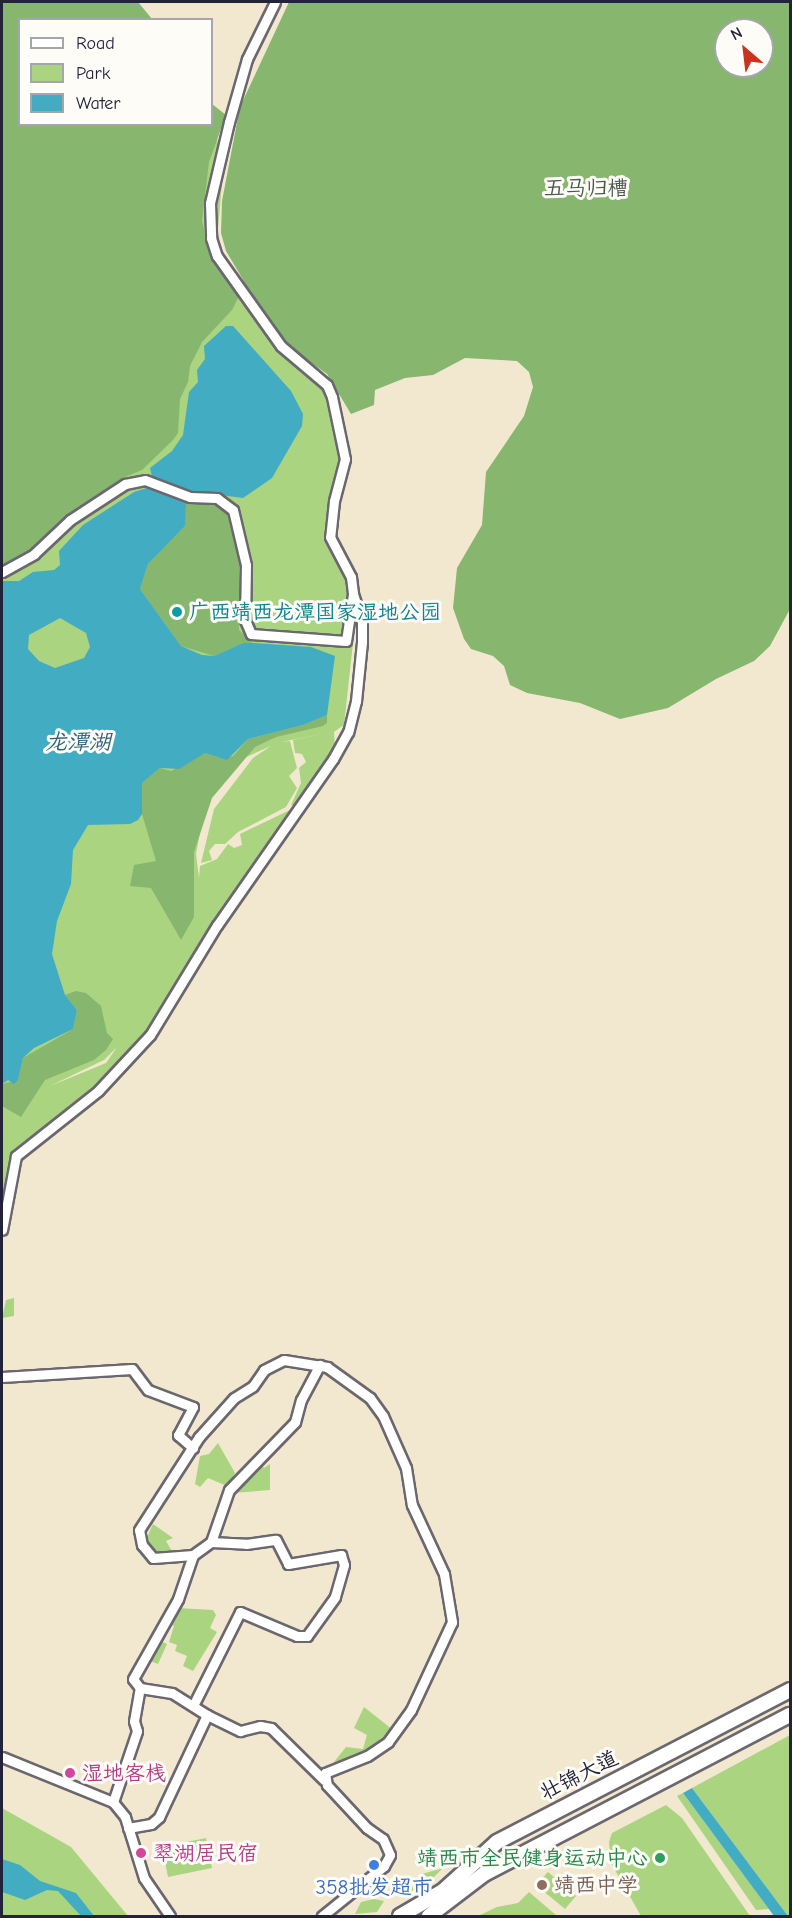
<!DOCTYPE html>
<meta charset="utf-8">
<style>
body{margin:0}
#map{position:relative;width:792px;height:1918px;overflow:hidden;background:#f2e8d0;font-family:"Comic Neue","LXGW WenKai TC",sans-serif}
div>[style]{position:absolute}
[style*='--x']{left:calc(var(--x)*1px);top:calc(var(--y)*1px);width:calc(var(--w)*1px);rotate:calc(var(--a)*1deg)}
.green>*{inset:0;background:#aad480}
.forest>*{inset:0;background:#87b66e}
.water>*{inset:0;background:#42acc2}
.roads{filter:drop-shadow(2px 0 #6b676f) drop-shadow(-2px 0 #6b676f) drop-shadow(0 2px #6b676f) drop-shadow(0 -2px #6b676f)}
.street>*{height:9px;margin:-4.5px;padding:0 4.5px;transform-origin:4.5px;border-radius:4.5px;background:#fff}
.primary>*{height:14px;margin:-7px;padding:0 7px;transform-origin:7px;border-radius:7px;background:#fff}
.dots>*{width:16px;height:16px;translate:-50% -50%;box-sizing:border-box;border:3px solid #fdfcf7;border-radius:50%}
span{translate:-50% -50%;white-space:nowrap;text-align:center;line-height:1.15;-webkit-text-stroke:6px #fdfcf7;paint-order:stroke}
.park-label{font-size:21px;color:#4b5750}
.culture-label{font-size:21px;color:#0d838f}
.left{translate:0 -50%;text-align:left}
.hotel-label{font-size:21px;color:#b23c85}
.street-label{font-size:21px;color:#22223b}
.leisure-label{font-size:21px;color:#27864d}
.right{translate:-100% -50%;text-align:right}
.education-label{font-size:21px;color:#785e54}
.shop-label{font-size:21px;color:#366cbe}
.water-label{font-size:22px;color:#306078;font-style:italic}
.frame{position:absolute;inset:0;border:3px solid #22223b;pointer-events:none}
.legend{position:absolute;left:18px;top:18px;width:195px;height:108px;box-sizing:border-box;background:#fdfcf7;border:2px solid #a5a5ac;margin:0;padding:8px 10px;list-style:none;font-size:18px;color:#22223b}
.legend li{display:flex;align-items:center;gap:12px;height:30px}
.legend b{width:30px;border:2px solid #a5a5ac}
.north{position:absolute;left:714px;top:18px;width:60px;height:60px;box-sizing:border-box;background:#fdfcf7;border:2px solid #a5a5ac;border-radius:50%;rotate:332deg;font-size:16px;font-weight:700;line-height:24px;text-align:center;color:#22223b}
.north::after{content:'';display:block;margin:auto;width:21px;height:27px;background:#c8321e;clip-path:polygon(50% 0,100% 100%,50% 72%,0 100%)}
</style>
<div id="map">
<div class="green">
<i style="clip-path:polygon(evenodd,2px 2px,138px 2px,149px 19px,20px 20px,20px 124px,212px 124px,216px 132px,223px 172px,218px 229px,220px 263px,247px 298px,281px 315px,322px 383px,351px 449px,330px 543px,346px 576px,354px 634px,344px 725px,334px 732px,335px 747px,295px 806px,291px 805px,301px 783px,299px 768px,306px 762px,302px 754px,295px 753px,293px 740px,327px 733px,281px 742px,290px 741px,297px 768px,289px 776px,297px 788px,286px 807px,238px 832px,225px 844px,215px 844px,209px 851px,212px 860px,201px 863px,214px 809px,253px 758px,271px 746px,226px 766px,204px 811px,196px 854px,199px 878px,200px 866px,217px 859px,228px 844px,234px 848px,242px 845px,240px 834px,292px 809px,204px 936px,144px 1033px,104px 1078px,18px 1147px,2px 1202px,2px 2px,117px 1047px,106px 1063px,50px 1086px,104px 1060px,117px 1047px)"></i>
<i style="clip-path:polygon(14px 1298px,14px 1316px,2px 1318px,6px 1300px)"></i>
<i style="clip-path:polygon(218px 1443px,235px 1473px,227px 1486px,208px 1478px,200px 1487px,195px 1484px,200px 1456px,209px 1454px)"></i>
<i style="clip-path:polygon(260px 1462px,264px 1468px,270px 1464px,270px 1490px,233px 1493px)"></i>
<i style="clip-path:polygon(153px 1524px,173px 1538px,166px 1541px,174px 1555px,155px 1555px,145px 1542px)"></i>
<i style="clip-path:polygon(178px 1608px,213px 1610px,216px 1615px,210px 1628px,217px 1632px,193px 1671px,183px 1666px,187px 1656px,175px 1651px,177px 1645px,169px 1642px,174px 1626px,167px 1623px)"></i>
<i style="clip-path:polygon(158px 1640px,167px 1644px,158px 1664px,147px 1660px)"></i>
<i style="clip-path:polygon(364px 1707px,393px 1730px,352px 1760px,334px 1762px,346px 1747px,363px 1749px,367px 1735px,354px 1728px)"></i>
<i style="clip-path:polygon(790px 1735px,790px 1916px,788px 1916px,692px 1788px)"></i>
<i style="clip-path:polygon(683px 1793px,769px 1909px,756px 1910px,677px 1796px)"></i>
<i style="clip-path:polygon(666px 1805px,682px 1818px,750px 1916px,641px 1916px,611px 1863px,609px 1842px,612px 1833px)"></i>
<i style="clip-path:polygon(2px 1808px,71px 1847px,128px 1916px,2px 1916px)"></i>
<i style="clip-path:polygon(206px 1838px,212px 1868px,168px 1877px,162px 1847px)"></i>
<i style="clip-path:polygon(443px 1868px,433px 1878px,407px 1895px,422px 1874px)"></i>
<i style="clip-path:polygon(548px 1872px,576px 1896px,565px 1909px,536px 1885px)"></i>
<i style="clip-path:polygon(529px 1892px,557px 1916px,478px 1916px,497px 1907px,518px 1903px)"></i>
<i style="clip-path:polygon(374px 1899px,384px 1901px,377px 1912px,355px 1914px,361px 1902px)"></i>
</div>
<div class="forest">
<i style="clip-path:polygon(2px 2px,138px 2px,152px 19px,20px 20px,20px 124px,212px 124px,212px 104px,226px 115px,209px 162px,202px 221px,212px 258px,239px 296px,232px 310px,202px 342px,190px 366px,188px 382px,180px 399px,178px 433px,173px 440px,142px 470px,125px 477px,67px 515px,29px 551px,2px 566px)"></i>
<i style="clip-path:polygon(evenodd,289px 2px,790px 2px,790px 609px,770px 646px,754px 661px,716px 679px,668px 708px,620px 719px,580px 703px,527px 693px,510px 685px,504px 666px,493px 656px,471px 649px,464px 639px,453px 608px,457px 568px,482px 525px,486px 472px,524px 416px,533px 387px,529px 372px,517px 361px,465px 358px,433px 375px,405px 378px,375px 390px,374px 405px,351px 414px,327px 374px,288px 346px,251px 293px,226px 251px,221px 233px,222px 201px,240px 107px,289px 2px,726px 30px,762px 30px,762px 66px,726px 66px,726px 30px)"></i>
<i style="clip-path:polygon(185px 501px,220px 504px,227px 509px,240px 559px,239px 630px,253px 643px,243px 643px,214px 656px,181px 646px,140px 589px,148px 564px,185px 526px)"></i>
<i style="clip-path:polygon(327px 715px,327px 723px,323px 726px,276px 737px,255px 747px,212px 798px,194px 852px,194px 917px,181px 940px,151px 888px,130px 886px,134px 865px,156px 861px,142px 814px,142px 783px,160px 768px,171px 771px,205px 753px,221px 758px,233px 756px,248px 739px,303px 725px)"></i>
<i style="clip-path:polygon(76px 991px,86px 993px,101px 1006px,107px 1033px,113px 1039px,106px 1050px,94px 1060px,45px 1080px,21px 1117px,2px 1106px,2px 1084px,18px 1080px,23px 1058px,73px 1029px,77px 1010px,65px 995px)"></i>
</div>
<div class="water">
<i style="clip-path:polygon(evenodd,226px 326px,233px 326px,291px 391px,303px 414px,302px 426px,272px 478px,243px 498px,191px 491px,186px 496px,185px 526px,148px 564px,140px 589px,181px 646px,202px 655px,214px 656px,243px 643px,253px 643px,311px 647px,335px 656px,327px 715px,303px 725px,248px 739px,227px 760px,205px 753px,179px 769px,160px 768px,142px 783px,142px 814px,138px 820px,130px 824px,88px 825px,73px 850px,71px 884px,57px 921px,52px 954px,65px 995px,77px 1010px,73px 1029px,34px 1048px,23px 1058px,18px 1080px,14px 1084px,8px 1080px,2px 1084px,2px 581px,19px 581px,33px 572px,54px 570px,60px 565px,59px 551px,83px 525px,134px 492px,150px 487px,153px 481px,150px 468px,172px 451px,183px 435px,189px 392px,198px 382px,197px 370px,205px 359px,204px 346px,226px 326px,60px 618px,86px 633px,90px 647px,84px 658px,55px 668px,39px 661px,28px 649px,29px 635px,60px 618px)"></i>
<i style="clip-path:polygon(692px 1788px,788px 1916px,774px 1916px,683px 1793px)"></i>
<i style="clip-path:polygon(2px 1859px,20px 1865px,40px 1881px,76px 1893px,94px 1916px,81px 1916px,58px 1891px,47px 1890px,25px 1900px,2px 1892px)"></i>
</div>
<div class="roads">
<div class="street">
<i style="--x:275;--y:2;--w:64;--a:116.2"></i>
<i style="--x:247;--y:59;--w:66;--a:105.9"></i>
<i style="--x:229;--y:122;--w:83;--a:103.2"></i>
<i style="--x:210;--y:203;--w:35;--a:88"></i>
<i style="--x:211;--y:238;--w:19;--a:72"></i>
<i style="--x:217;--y:256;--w:110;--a:54.6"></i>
<i style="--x:281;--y:346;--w:60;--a:40.3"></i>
<i style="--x:327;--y:385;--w:13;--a:67"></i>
<i style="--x:332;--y:397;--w:63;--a:78.2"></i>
<i style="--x:345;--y:459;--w:43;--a:104.7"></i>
<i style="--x:334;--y:501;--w:36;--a:96"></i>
<i style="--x:330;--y:537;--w:45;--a:62.3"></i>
<i style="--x:351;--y:577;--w:17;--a:83"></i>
<i style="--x:2;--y:572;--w:37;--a:-29"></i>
<i style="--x:34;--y:554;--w:50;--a:-43.4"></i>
<i style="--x:70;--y:520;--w:66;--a:-33.2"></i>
<i style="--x:125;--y:484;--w:20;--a:-11"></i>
<i style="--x:145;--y:480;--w:48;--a:20.7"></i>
<i style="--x:190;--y:497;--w:27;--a:2"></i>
<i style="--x:217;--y:498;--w:20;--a:37"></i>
<i style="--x:233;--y:510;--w:57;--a:76.7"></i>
<i style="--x:246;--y:565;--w:55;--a:91"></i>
<i style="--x:245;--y:620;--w:15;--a:67"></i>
<i style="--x:251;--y:634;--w:95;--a:4.2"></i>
<i style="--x:346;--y:641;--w:48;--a:-81.5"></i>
<i style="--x:353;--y:594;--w:29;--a:72"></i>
<i style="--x:362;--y:622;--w:20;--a:90"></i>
<i style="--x:362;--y:642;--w:59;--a:95.8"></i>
<i style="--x:356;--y:701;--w:32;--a:104"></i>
<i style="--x:348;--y:732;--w:31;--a:119"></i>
<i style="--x:333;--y:759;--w:203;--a:124.9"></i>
<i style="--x:217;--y:925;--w:129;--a:121.3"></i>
<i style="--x:150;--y:1035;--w:76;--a:132.9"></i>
<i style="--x:98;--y:1091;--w:105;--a:141.6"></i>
<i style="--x:16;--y:1156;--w:75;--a:100.7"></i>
<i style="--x:2;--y:1377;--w:130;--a:-3.5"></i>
<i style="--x:132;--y:1369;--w:26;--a:53"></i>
<i style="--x:148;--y:1390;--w:48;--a:20.7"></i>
<i style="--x:193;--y:1407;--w:32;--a:118"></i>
<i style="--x:178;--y:1435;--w:20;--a:41"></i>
<i style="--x:211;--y:1542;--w:55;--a:-70.9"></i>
<i style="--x:229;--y:1490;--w:95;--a:-45.9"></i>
<i style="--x:295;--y:1422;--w:23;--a:-75"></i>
<i style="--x:301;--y:1400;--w:40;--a:-62"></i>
<i style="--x:193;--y:1555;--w:40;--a:175.7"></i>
<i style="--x:153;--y:1558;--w:17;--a:-130"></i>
<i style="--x:142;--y:1545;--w:15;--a:-101"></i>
<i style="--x:139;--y:1530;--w:111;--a:-57.2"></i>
<i style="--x:199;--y:1437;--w:52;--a:-48.1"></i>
<i style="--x:234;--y:1398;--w:22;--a:-32"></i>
<i style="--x:253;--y:1386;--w:19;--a:-55"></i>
<i style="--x:264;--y:1370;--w:22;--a:-27"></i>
<i style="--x:284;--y:1360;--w:44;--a:9.2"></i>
<i style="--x:327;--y:1367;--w:53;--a:35.8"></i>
<i style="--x:370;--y:1398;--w:22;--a:54"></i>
<i style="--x:383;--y:1416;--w:57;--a:66.1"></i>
<i style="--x:406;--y:1468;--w:37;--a:81"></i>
<i style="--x:412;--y:1505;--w:76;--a:65.1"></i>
<i style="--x:444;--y:1574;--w:49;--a:80.5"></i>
<i style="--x:452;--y:1622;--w:97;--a:115"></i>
<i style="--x:411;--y:1710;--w:39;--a:126"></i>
<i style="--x:388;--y:1742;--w:25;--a:146"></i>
<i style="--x:367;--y:1756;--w:45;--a:158"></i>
<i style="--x:325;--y:1773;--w:12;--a:81"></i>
<i style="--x:327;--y:1785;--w:59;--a:47.1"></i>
<i style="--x:367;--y:1828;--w:19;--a:35"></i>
<i style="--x:383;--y:1839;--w:17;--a:66"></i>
<i style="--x:390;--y:1855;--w:13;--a:119"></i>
<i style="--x:384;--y:1866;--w:80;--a:141.1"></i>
<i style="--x:140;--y:1688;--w:32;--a:9"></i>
<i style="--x:172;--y:1693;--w:41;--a:32.2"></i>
<i style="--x:2;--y:1757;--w:120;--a:22.1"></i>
<i style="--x:113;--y:1802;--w:19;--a:51"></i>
<i style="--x:125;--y:1817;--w:64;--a:72.7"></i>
<i style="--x:144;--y:1878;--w:46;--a:55.6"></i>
<i style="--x:113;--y:1802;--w:75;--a:-71.3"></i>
<i style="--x:137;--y:1731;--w:10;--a:-107"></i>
<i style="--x:134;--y:1721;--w:34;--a:-80"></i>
<i style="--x:140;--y:1688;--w:11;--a:-128"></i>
<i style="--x:133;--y:1679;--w:92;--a:-60.6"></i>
<i style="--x:178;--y:1599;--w:46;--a:-71.2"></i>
<i style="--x:193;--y:1555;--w:22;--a:-36"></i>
<i style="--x:211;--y:1542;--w:35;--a:3"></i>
<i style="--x:246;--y:1544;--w:30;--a:-8"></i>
<i style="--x:276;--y:1540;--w:27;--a:63"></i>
<i style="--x:288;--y:1564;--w:54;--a:-9.6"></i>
<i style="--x:341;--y:1555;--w:10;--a:73"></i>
<i style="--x:344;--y:1565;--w:33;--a:106"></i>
<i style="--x:335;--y:1597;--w:48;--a:125.7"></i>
<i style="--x:307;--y:1636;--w:10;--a:180"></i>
<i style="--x:297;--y:1636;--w:62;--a:-157.2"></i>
<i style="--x:240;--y:1612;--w:103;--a:116.6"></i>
<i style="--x:128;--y:1828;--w:23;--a:-10"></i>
<i style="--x:151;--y:1824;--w:11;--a:-41"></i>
<i style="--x:159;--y:1817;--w:113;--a:-64.8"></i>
<i style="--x:207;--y:1715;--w:37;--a:26"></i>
<i style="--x:240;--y:1731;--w:21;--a:-14"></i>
<i style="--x:260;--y:1726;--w:11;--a:10"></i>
<i style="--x:271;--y:1728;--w:74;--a:44.5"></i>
</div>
<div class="primary">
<i style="--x:400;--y:1916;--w:50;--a:-30.2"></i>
<i style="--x:443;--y:1891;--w:73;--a:-42.2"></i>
<i style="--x:497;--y:1842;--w:330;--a:-27.4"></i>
<i style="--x:429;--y:1916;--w:69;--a:-37.4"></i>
<i style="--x:484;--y:1874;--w:345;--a:-27.5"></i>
</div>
</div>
<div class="dots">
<i style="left:177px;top:612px;background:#0f9aa8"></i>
<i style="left:70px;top:1773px;background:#d1479c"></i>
<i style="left:141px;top:1853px;background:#d1479c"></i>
<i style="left:660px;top:1858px;background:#2e9e5b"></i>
<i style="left:374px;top:1865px;background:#3f7fe0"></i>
<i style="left:542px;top:1885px;background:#8d6e63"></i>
</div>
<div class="park-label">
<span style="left:586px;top:188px">五马归槽</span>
</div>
<div class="culture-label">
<span class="left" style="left:189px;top:612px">广西靖西龙潭国家湿地公园</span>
</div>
<div class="hotel-label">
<span class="left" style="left:82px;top:1773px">湿地客栈</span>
<span class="left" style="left:153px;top:1853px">翠湖居民宿</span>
</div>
<div class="street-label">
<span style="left:579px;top:1775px;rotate:-27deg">壮锦大道</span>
</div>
<div class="leisure-label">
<span class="right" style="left:648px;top:1858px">靖西市全民健身运动中心</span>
</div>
<div class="education-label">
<span class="left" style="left:554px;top:1885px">靖西中学</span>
</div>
<div class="shop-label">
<span style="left:374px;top:1887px">358批发超市</span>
</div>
<div class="water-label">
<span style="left:78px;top:743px">龙潭湖</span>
</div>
<div class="frame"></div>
<ul class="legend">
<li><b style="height:8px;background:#fff"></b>Road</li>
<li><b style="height:16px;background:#aad480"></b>Park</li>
<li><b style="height:16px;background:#42acc2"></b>Water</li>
</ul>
<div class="north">N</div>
</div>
